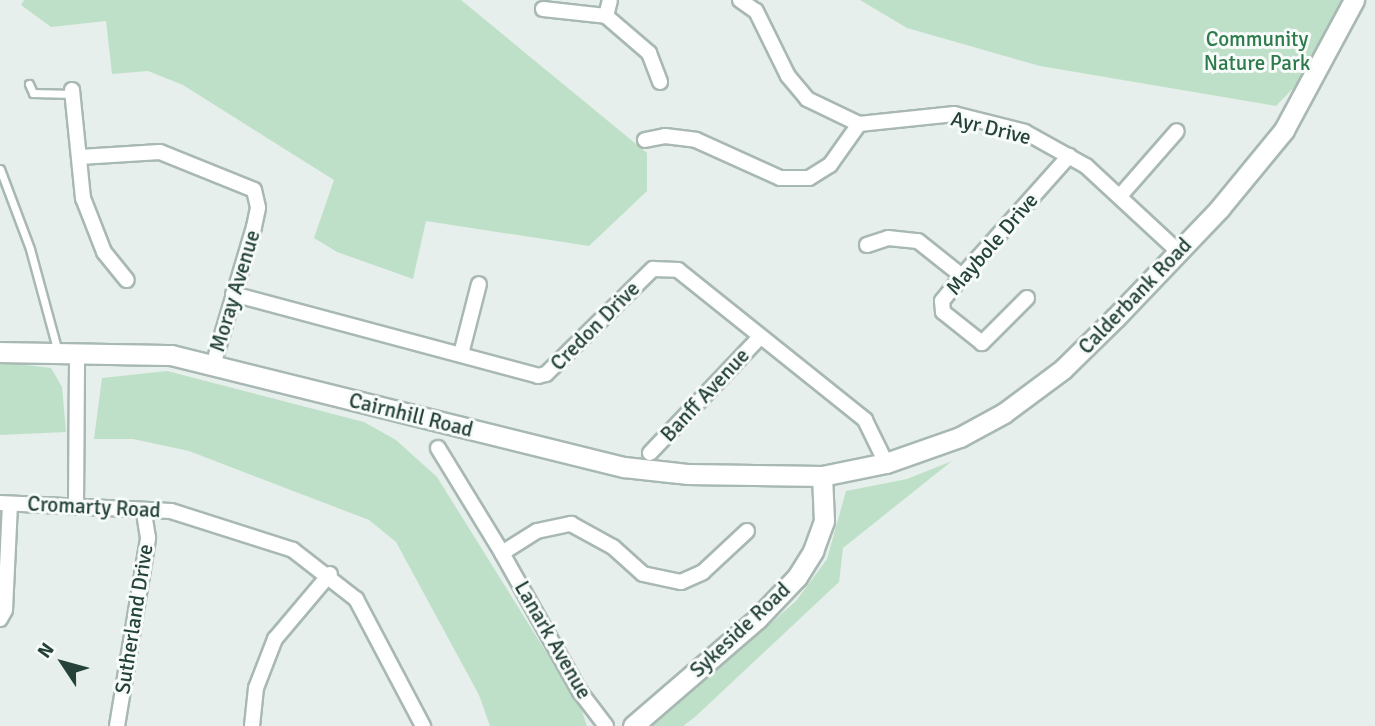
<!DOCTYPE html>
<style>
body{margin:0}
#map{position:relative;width:1375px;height:726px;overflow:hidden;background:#e6efeb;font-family:Signika,sans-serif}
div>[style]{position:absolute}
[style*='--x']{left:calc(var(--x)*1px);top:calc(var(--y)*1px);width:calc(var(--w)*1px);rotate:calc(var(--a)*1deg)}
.green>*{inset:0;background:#bfe0c8}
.roads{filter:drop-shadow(2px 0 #a8b8b2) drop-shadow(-2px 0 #a8b8b2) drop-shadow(0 2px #a8b8b2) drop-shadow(0 -2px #a8b8b2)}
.lane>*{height:7px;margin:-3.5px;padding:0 3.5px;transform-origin:3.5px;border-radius:3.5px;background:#fff}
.street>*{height:14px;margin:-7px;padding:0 7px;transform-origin:7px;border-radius:7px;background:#fff}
.secondary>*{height:19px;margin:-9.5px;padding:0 9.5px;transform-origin:9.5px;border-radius:9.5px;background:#fff}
span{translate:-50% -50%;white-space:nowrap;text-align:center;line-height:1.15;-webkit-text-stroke:6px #f7fbf9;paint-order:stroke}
.park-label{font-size:21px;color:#2d7a4b}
.street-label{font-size:21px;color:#24423a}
.north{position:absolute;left:28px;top:628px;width:70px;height:70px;-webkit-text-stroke:5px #f7fbf9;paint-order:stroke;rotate:306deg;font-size:19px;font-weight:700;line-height:28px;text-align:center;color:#24423a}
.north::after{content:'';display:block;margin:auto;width:24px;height:32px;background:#24423a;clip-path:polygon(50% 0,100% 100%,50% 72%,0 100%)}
</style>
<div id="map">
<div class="green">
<i style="clip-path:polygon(24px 0,461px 0,647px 153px,647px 191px,589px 246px,426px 221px,413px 279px,337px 252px,314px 238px,334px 180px,183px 85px,148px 71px,112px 74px,106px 21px,51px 27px,21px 5px)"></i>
<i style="clip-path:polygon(860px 0,1342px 0,1307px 74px,1276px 106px,1040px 66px,907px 28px)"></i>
<i style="clip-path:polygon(0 362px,51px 368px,62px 387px,66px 432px,0 435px)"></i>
<i style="clip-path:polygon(167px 371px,364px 422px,396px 440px,437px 477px,581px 708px,587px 726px,490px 726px,479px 695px,396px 542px,369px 520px,189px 451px,133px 439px,94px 439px,102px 378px)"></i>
<i style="clip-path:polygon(952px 461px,843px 548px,839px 582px,695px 717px,683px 726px,653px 726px,796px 601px,827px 559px,846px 491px,907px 479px)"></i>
</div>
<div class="roads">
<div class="lane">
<i style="--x:29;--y:84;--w:10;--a:66"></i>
<i style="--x:33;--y:93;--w:40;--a:1.4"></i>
<i style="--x:0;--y:169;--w:85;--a:69.4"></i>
<i style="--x:30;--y:249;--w:107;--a:74.8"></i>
</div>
<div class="street">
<i style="--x:740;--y:0;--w:19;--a:35"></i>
<i style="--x:756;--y:11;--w:72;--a:63.8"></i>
<i style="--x:788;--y:76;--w:30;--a:50"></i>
<i style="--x:807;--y:99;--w:58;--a:25.7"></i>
<i style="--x:859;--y:124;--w:96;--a:-6"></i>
<i style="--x:954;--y:114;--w:73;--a:14.2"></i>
<i style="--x:1025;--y:132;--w:70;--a:29.1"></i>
<i style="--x:1086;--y:166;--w:127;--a:42.8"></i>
<i style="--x:543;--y:9;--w:63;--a:6.3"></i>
<i style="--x:606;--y:16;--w:57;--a:40.7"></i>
<i style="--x:649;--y:53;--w:31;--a:69"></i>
<i style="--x:606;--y:16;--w:16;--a:-76"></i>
<i style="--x:72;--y:90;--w:109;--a:84.2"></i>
<i style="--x:83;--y:198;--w:58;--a:68.7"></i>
<i style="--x:104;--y:252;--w:36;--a:51"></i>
<i style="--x:645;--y:140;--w:20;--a:-11"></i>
<i style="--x:665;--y:136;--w:31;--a:7"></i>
<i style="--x:696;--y:140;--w:92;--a:24.3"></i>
<i style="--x:780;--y:178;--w:29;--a:0"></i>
<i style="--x:809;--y:178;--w:25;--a:-32"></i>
<i style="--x:830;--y:165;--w:50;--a:-54.7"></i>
<i style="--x:80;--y:157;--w:80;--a:-3.6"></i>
<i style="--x:160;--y:152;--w:101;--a:22"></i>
<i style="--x:254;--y:190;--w:18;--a:77"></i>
<i style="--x:258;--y:208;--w:19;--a:102"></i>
<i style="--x:254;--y:227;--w:144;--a:106.5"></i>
<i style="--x:1120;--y:196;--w:86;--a:-48.8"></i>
<i style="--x:867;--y:245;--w:22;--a:-18"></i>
<i style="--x:888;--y:238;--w:30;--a:6"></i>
<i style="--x:918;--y:241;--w:56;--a:38.5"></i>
<i style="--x:233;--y:294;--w:316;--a:15"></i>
<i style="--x:538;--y:376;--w:8;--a:-14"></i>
<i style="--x:546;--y:374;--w:150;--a:-44.5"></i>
<i style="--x:653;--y:269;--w:25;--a:2"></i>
<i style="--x:678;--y:270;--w:240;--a:38.7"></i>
<i style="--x:865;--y:420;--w:48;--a:64"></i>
<i style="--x:1027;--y:298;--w:64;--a:135"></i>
<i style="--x:982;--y:343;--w:50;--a:-141.5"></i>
<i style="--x:943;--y:312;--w:11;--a:-95"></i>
<i style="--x:942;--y:301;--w:32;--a:-51"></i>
<i style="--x:962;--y:276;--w:161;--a:-48.3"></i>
<i style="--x:461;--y:354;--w:72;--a:-75.6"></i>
<i style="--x:438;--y:448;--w:123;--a:58.6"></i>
<i style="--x:650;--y:453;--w:160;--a:-46.5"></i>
<i style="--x:0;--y:503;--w:171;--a:2.7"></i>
<i style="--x:171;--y:511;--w:128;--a:17.7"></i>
<i style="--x:293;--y:550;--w:80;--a:37.9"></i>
<i style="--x:356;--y:599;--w:144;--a:62.2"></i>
<i style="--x:76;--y:507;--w:155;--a:-89.6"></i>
<i style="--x:0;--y:619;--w:10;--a:-61"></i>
<i style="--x:5;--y:610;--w:106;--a:-87.3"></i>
<i style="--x:117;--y:726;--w:191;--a:-80.6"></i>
<i style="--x:148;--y:538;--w:26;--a:-99"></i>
<i style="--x:252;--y:726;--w:38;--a:-84"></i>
<i style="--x:256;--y:688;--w:53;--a:-68.8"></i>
<i style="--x:275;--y:639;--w:85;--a:-49.8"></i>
<i style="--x:606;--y:726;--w:43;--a:-127.4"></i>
<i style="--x:580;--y:692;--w:159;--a:-119.3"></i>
<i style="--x:502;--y:553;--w:41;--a:-32.2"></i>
<i style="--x:537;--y:531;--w:35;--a:-12"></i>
<i style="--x:571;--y:524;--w:48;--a:28.7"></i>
<i style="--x:613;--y:547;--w:40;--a:42"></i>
<i style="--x:643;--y:574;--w:39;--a:12"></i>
<i style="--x:681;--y:582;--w:24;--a:-24"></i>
<i style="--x:703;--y:572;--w:60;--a:-43"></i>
</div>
<div class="secondary">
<i style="--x:0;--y:352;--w:171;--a:1"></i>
<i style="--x:171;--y:355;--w:467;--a:13.9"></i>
<i style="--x:624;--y:467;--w:63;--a:6.3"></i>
<i style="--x:687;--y:474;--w:135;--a:0.8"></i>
<i style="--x:822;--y:476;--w:65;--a:-11.5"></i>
<i style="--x:886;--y:463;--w:78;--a:-19.4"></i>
<i style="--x:960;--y:437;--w:50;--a:-28.6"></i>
<i style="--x:1004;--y:413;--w:74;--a:-36.7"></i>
<i style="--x:1063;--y:369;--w:74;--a:-44.5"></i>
<i style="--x:1116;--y:317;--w:151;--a:-46.3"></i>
<i style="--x:1220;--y:208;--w:101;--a:-50.6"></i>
<i style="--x:1284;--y:130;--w:148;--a:-61.7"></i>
<i style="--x:633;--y:726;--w:164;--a:-40.8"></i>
<i style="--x:757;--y:619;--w:58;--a:-46.4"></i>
<i style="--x:797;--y:577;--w:31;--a:-58"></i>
<i style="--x:813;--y:551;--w:32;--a:-70"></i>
<i style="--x:824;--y:521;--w:45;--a:-92.5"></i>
</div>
</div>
<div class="park-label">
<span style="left:1257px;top:51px">Community<br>Nature Park</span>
</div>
<div class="street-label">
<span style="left:991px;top:128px;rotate:14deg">Ayr Drive</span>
<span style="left:992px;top:244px;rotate:-49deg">Maybole Drive</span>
<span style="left:235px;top:291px;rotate:-73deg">Moray Avenue</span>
<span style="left:1135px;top:296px;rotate:-46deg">Calderbank Road</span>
<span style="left:595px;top:326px;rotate:-45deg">Credon Drive</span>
<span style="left:705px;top:395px;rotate:-47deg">Banff Avenue</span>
<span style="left:411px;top:415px;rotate:14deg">Cairnhill Road</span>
<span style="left:94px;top:507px;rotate:3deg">Cromarty Road</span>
<span style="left:134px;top:619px;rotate:-81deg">Sutherland Drive</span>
<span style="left:740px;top:630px;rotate:-43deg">Sykeside Road</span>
<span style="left:553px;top:640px;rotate:60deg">Lanark Avenue</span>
</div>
<div class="north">N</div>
</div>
